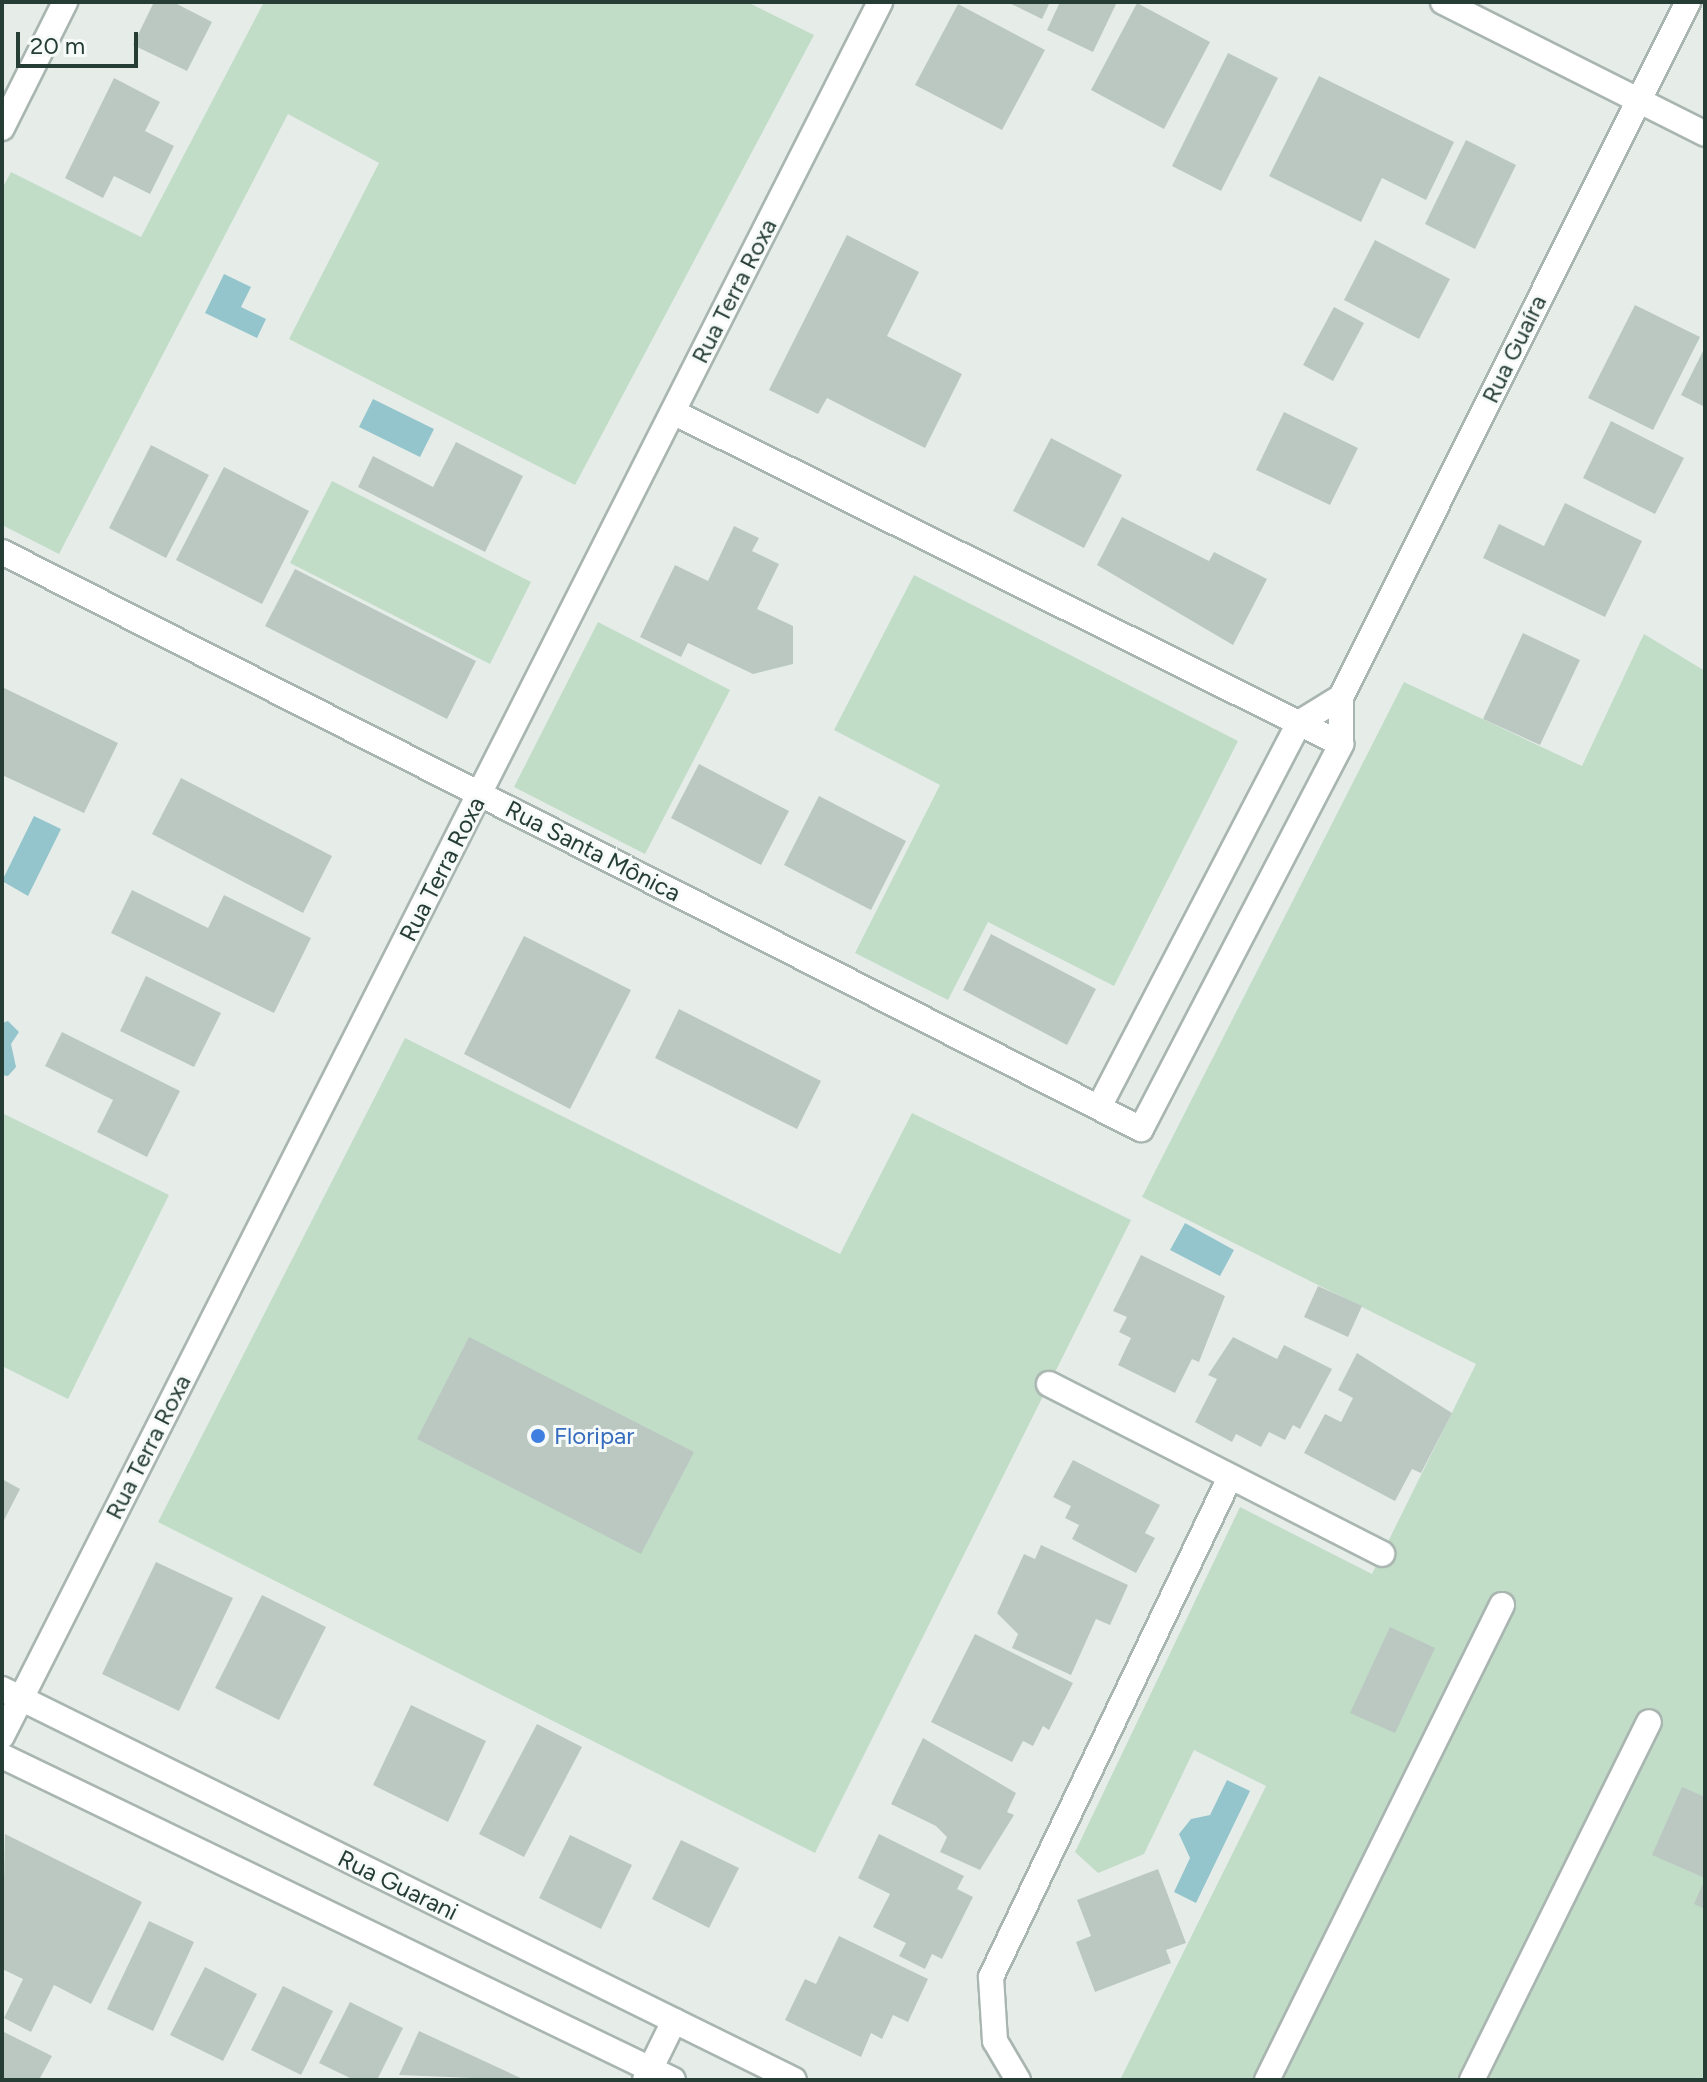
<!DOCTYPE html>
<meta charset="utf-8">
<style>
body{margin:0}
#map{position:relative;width:1707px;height:2082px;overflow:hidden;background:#e6ede9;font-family:Figtree,sans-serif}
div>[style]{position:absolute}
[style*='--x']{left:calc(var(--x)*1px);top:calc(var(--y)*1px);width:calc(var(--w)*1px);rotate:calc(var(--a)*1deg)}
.green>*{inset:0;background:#c1dcc7}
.water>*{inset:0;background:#94c5cc}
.building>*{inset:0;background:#bbc8c2}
.roads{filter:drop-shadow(2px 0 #a9b5b0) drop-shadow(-2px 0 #a9b5b0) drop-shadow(0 2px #a9b5b0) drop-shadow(0 -2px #a9b5b0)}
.minor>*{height:24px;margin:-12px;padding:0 12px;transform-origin:12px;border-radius:12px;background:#fff}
.dots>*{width:22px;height:22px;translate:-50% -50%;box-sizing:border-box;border:4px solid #f6faf8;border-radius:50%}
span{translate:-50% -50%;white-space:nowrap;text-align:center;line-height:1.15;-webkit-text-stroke:6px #f6faf8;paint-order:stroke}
.street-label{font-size:24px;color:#263d36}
.shop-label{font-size:24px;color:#366cbe}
.left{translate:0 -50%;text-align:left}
.frame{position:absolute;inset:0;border:4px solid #263d36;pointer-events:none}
.scale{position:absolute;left:16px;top:32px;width:122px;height:36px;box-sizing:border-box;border:4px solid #263d36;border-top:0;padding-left:10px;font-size:24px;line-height:28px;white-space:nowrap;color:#263d36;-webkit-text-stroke:6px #f6faf8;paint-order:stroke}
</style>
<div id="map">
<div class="green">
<i style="clip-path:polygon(264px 2px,747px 2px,814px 35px,575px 485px,289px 339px,379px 163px,288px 114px,59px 554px,2px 525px,2px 189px,11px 172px,141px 237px)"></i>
<i style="clip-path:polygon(332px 481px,531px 582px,490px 664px,290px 563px)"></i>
<i style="clip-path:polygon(914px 575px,1238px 741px,1114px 986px,988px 922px,948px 1000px,855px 953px,940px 785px,834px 730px)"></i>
<i style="clip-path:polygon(598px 622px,730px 690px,645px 854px,514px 787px)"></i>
<i style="clip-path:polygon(1644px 634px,1705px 671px,1705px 2080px,1120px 2080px,1266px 1786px,1194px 1750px,1144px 1854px,1098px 1873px,1075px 1852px,1240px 1507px,1372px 1574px,1476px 1364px,1142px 1197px,1404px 682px,1582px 766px)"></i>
<i style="clip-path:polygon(405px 1038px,840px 1254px,912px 1113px,1131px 1220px,815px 1853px,158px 1522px)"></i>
<i style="clip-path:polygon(2px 1113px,169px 1195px,68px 1399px,2px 1366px)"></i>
</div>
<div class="water">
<i style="clip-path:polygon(224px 274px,251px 287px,241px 307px,266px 319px,257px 338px,205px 313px)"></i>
<i style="clip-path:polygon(373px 399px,434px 429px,420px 457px,359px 427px)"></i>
<i style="clip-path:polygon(34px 816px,61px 829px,28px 896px,2px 881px)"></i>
<i style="clip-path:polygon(8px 1021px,19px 1032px,11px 1044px,16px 1067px,8px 1076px,2px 1075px,2px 1023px)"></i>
<i style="clip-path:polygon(1185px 1223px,1234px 1250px,1220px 1276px,1170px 1250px)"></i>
<i style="clip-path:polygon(1227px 1780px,1250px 1791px,1196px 1903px,1174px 1892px,1190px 1858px,1179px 1834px,1191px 1819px,1210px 1815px)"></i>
</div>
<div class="building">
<i style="clip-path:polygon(154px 2px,173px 2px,212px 22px,187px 71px,133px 45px)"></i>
<i style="clip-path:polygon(1007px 2px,1050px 2px,1042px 19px)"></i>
<i style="clip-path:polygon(1060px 2px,1117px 2px,1093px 52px,1047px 30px)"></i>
<i style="clip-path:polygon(1137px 3px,1210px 42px,1164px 129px,1091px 90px)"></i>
<i style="clip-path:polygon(958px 4px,1045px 50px,1002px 130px,915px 85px)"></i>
<i style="clip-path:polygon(1228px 53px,1278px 78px,1221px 191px,1172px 166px)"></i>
<i style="clip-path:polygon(1319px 76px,1454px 142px,1426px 200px,1382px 178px,1361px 222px,1269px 176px)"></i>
<i style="clip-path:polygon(114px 78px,160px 102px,145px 131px,174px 146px,150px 194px,114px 176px,103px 198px,65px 178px)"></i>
<i style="clip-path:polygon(1466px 140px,1516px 165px,1475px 249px,1425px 224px)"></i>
<i style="clip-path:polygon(847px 235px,919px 272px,887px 336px,962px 374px,925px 448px,827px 398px,818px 414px,769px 390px)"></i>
<i style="clip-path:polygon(1375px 240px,1450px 279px,1419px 339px,1344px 300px)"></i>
<i style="clip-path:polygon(1635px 305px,1700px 337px,1653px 430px,1588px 398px)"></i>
<i style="clip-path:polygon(1334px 307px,1364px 323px,1333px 381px,1303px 365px)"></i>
<i style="clip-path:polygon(1705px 347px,1705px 407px,1681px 395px)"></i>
<i style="clip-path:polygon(1284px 412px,1358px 448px,1330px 505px,1256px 470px)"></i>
<i style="clip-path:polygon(1611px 421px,1684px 458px,1655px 514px,1583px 478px)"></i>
<i style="clip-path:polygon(1051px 438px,1122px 475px,1084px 548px,1013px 511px)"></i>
<i style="clip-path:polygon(456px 442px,523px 476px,485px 552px,358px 487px,373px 456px,433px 487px)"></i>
<i style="clip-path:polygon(151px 445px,209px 475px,166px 558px,109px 528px)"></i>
<i style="clip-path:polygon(224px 467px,309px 511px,262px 604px,176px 560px)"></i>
<i style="clip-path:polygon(1565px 503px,1642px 541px,1605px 617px,1483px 558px,1499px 524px,1544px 546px)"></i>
<i style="clip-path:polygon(1122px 517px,1209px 561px,1214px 552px,1267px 579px,1233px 645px,1097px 565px)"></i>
<i style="clip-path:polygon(734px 526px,759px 538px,752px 551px,779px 564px,757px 609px,793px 626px,793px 664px,753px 674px,688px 643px,681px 657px,640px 637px,675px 565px,708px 581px)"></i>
<i style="clip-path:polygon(295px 569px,476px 661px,447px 719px,265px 626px)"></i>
<i style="clip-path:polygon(1523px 633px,1580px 660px,1540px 745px,1483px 719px)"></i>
<i style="clip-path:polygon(2px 687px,118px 743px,84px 813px,2px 775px)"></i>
<i style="clip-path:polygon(699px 764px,789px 811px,761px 865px,671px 818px)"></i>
<i style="clip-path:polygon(181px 778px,332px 856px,303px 913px,152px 834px)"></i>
<i style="clip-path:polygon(819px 796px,906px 841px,871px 910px,784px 865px)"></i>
<i style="clip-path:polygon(132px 890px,208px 928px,224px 895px,311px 938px,274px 1013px,111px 933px)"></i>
<i style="clip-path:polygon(991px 934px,1096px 989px,1067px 1045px,963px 990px)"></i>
<i style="clip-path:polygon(524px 936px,631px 990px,570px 1109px,464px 1054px)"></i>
<i style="clip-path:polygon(146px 976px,221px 1013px,194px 1067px,120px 1031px)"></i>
<i style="clip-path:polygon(679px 1009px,821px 1081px,797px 1129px,655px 1058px)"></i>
<i style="clip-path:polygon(62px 1032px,180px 1091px,147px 1157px,97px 1132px,113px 1100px,45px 1066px)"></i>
<i style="clip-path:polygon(1141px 1255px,1225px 1296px,1199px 1362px,1192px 1359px,1175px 1393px,1118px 1365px,1131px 1338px,1119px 1332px,1127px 1317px,1113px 1311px)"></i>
<i style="clip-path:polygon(1318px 1286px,1362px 1306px,1348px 1337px,1304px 1317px)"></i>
<i style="clip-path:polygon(469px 1337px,694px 1452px,641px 1554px,417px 1439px)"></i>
<i style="clip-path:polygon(1233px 1337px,1277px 1359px,1284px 1345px,1332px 1369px,1300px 1429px,1293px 1425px,1285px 1440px,1269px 1432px,1261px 1447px,1236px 1434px,1232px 1442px,1195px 1422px,1217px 1379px,1208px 1375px)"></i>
<i style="clip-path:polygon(1357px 1353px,1452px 1413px,1421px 1473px,1412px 1469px,1395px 1501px,1304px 1453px,1325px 1414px,1341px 1422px,1353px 1398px,1338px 1390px)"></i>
<i style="clip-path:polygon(1073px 1460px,1160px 1505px,1145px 1533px,1155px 1538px,1136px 1573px,1072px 1539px,1079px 1525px,1065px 1518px,1071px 1506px,1053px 1497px)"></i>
<i style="clip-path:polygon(2px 1479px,20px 1489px,2px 1524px)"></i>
<i style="clip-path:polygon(1041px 1545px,1128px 1585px,1110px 1625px,1096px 1619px,1071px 1675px,1012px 1648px,1018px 1634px,997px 1613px,1024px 1554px,1035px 1559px)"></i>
<i style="clip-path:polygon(156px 1562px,233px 1598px,179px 1711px,102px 1674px)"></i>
<i style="clip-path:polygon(262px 1595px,326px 1627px,279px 1720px,215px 1688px)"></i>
<i style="clip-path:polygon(1390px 1627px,1435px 1648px,1395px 1733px,1350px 1713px)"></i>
<i style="clip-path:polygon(975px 1634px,1073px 1683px,1049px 1730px,1043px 1726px,1033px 1746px,1023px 1741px,1012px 1762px,931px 1722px)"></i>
<i style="clip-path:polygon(411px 1705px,486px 1741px,448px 1822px,373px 1785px)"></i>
<i style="clip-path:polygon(537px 1724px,582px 1747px,524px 1857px,479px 1834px)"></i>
<i style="clip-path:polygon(923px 1738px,1016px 1793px,1007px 1812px,1014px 1815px,980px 1870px,940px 1852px,947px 1837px,936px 1826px,891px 1804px)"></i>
<i style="clip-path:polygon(1682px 1787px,1705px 1797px,1705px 1878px,1652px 1855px)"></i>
<i style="clip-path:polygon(5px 1834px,142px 1902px,91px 2004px,54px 1985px,31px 2032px,4px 2018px,23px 1979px,2px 1969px)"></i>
<i style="clip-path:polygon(879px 1834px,964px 1876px,957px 1889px,973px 1897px,942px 1959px,932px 1954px,925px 1969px,899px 1956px,906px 1943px,873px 1927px,890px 1894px,858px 1878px)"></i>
<i style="clip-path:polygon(570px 1835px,632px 1865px,601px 1929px,539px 1898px)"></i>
<i style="clip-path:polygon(681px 1840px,739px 1868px,709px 1928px,652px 1899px)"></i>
<i style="clip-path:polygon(1158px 1869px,1186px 1943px,1166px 1950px,1171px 1963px,1095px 1992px,1076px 1942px,1091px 1936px,1077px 1900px)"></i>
<i style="clip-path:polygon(1705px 1879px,1705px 1909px,1694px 1904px)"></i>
<i style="clip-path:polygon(149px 1921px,194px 1942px,153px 2031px,107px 2009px)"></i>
<i style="clip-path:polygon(839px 1936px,928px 1979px,908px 2022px,893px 2015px,882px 2039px,871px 2033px,861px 2057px,785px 2020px,805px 1979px,816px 1984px)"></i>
<i style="clip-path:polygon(205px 1967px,257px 1994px,223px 2061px,170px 2035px)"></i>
<i style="clip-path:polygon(283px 1986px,333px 2011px,301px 2075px,251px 2050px)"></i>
<i style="clip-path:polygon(350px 2002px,403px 2028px,377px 2080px,354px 2080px,319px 2063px)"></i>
<i style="clip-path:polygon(2px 2031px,52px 2056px,39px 2080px,2px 2080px)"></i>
<i style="clip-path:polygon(419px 2031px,525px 2080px,399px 2075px)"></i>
</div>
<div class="roads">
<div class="minor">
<i style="--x:1443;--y:2;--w:293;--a:26.7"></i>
<i style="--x:2;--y:128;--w:141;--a:-63.4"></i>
<i style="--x:673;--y:412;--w:746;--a:26.43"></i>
<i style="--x:2;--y:552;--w:1277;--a:26.87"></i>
<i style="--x:1141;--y:1129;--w:434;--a:-62.5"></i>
<i style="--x:1341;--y:744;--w:47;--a:-90"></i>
<i style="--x:1341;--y:697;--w:777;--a:-63.47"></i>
<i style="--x:1099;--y:1107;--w:433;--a:-62.5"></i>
<i style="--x:1299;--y:723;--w:49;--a:-31.8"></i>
<i style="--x:1049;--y:1384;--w:374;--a:27"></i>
<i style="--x:2;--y:1689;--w:883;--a:26.27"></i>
<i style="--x:2;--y:1736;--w:1944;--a:-63.14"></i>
<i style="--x:2;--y:1756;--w:745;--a:25.77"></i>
<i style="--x:645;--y:2080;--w:66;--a:-63.8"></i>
<i style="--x:1018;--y:2080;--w:45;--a:-120.5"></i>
<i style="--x:995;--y:2041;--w:64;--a:-93.6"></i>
<i style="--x:991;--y:1977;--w:554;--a:-64.45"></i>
<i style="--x:1267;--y:2080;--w:530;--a:-63.68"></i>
<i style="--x:1472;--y:2080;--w:399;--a:-63.7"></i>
</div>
</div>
<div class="dots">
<i style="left:538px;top:1436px;background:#3f7fe0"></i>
</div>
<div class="street-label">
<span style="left:734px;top:291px;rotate:-63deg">Rua Terra Roxa</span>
<span style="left:1514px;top:349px;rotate:-64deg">Rua Guaíra</span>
<span style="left:593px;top:851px;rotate:27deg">Rua Santa Mônica</span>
<span style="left:442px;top:869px;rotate:-63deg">Rua Terra Roxa</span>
<span style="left:148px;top:1447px;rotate:-63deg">Rua Terra Roxa</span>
<span style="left:398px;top:1885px;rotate:26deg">Rua Guarani</span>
</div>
<div class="shop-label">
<span class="left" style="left:554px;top:1436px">Floripar</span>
</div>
<div class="frame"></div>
<div class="scale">20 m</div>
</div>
